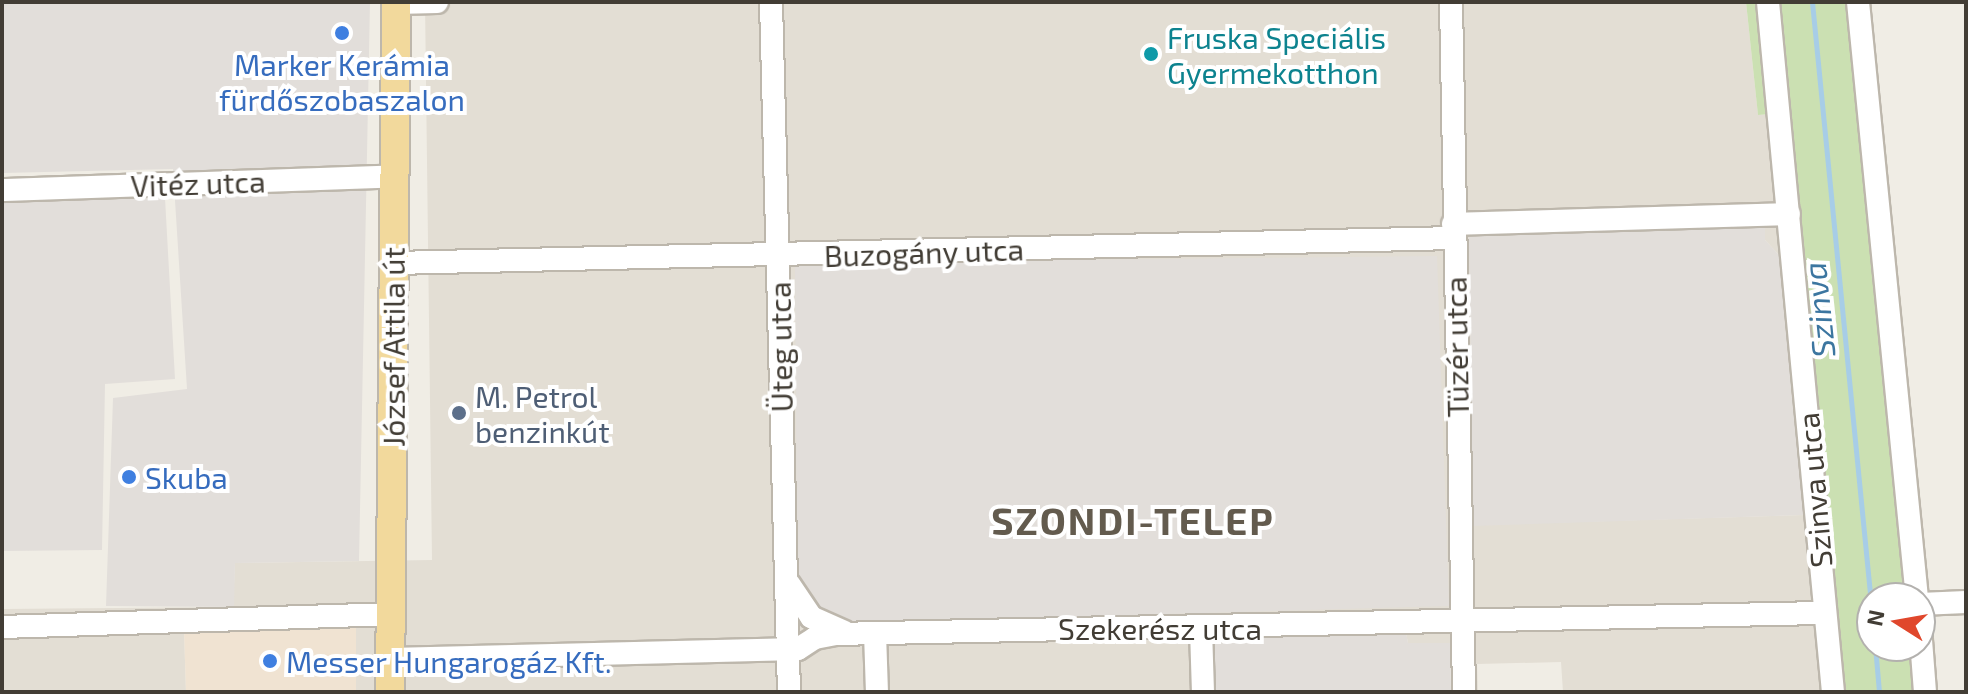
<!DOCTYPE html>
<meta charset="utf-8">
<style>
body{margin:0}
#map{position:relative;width:1968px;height:694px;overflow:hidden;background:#f0ede5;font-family:"Exo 2",sans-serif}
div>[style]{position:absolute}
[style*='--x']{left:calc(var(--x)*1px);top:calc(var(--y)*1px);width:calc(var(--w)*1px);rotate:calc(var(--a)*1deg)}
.residential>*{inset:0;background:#e3ded4}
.commercial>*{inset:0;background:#f0e3d2}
.industrial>*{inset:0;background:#e2deda}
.green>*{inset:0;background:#cbe0b2}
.stream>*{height:5px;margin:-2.5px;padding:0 2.5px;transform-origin:2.5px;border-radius:2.5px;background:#a7cde7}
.roads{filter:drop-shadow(2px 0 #bdb7ac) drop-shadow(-2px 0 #bdb7ac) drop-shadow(0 2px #bdb7ac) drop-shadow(0 -2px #bdb7ac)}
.minor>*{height:22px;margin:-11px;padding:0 11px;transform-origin:11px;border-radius:11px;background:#fff}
.major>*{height:28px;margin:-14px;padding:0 14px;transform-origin:14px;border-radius:14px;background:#f2d99c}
.dots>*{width:22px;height:22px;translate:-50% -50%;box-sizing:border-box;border:4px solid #fff;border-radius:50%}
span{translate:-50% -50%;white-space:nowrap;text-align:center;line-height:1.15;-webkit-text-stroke:8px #fff;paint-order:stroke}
.culture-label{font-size:30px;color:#0d838f}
.left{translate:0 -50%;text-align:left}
.shop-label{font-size:30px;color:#366cbe}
.street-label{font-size:30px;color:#423d35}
.service-label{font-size:30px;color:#4e5e75}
.water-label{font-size:32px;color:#3c76a0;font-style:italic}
.district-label{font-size:38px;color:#635b4e;font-weight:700;letter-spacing:2px}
.frame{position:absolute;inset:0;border:4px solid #423d35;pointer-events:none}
.north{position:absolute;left:1856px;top:582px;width:80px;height:80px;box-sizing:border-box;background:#fff;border:2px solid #b3b1ae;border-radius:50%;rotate:281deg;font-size:22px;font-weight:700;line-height:32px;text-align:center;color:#423d35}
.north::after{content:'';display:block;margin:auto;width:28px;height:36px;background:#e0472c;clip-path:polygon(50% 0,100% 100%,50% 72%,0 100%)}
</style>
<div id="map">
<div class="residential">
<i style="clip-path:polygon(425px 2px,1746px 2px,1758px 115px,1770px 114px,1779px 255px,1765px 240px,1765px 221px,1473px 525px,1804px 515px,1821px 692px,1563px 692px,1561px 662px,1477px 664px,1478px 692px,1451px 692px,1450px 643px,1408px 643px,1406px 633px,1210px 692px,356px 692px,356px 628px,184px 630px,186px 692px,2px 692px,2px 609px,233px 607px,235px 563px,432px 560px)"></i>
</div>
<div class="commercial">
<i style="clip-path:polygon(356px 628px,356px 692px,186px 692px,184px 630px)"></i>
</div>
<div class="industrial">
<i style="clip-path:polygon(2px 2px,370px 2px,359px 561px,235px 563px,234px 607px,106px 606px,113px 398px,187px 389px,173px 169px,2px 173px)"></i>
<i style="clip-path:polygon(165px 198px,175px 379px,105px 384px,102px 550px,2px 551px,2px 201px)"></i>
<i style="clip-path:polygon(1765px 221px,1765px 240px,1779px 255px,1804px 515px,1473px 526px,1469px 232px)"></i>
<i style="clip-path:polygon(1437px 256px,1449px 606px,854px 623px,820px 612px,797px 578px,795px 263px)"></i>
<i style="clip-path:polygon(1406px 632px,1408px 643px,1450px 643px,1451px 692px,1210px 692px,1209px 640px)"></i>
</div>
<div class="green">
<i style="clip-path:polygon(1746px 2px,1850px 2px,1907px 598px,1872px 598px,1872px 646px,1912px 646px,1916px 692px,1821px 692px,1770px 114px,1758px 115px)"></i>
</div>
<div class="stream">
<i style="--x:1812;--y:2;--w:615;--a:84.4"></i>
<i style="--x:1875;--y:646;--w:46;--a:85"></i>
</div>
<div class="roads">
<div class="minor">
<i style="--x:771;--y:2;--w:690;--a:88.51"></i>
<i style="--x:1451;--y:2;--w:690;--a:88.92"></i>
<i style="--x:1768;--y:2;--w:693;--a:84.62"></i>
<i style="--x:1858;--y:2;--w:599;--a:84.35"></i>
<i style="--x:396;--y:3;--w:41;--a:-1.4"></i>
<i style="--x:2;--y:190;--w:393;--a:-2"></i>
<i style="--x:1453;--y:224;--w:336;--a:-1.7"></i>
<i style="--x:394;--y:263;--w:1060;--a:-1.35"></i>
<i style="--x:789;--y:584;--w:40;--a:56"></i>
<i style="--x:811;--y:617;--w:37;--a:24"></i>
<i style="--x:1920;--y:604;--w:46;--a:-2.5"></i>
<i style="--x:2;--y:627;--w:389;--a:-1.9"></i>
<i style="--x:1920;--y:627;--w:65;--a:85.6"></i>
<i style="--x:1201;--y:629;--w:63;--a:88.2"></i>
<i style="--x:875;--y:633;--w:59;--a:88.1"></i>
<i style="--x:390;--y:659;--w:408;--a:-1.4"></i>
<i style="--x:798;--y:649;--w:20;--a:-33"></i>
<i style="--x:815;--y:638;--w:20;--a:-11"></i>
<i style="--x:835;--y:634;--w:990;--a:-1.22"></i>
</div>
<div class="major">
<i style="--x:390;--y:692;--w:690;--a:-89.5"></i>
</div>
</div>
<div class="dots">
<i style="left:342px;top:33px;background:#3f7fe0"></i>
<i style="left:1151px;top:54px;background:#0f9aa8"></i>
<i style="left:459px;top:413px;background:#5c6f8a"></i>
<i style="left:129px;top:477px;background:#3f7fe0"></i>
<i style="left:270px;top:661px;background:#3f7fe0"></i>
</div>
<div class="culture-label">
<span class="left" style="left:1167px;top:54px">Fruska Speciális<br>Gyermekotthon</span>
</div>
<div class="shop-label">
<span style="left:342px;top:81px">Marker Kerámia<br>fürdőszobaszalon</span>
<span class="left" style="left:145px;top:477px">Skuba</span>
<span class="left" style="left:286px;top:661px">Messer Hungarogáz Kft.</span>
</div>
<div class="street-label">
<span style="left:198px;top:183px;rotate:-2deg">Vitéz utca</span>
<span style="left:924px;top:252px;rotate:-2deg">Buzogány utca</span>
<span style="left:393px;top:347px;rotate:-90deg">József Attila út</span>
<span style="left:780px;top:347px;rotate:-91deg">Üteg utca</span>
<span style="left:1456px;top:347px;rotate:-91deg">Tüzér utca</span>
<span style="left:1814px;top:490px;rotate:-95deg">Szinva utca</span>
<span style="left:1160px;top:628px">Szekerész utca</span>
</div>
<div class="service-label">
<span class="left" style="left:475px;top:413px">M. Petrol<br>benzinkút</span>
</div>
<div class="water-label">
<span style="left:1818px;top:310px;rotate:-96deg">Szinva</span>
</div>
<div class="district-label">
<span style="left:1133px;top:521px">SZONDI-TELEP</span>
</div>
<div class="frame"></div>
<div class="north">N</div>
</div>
